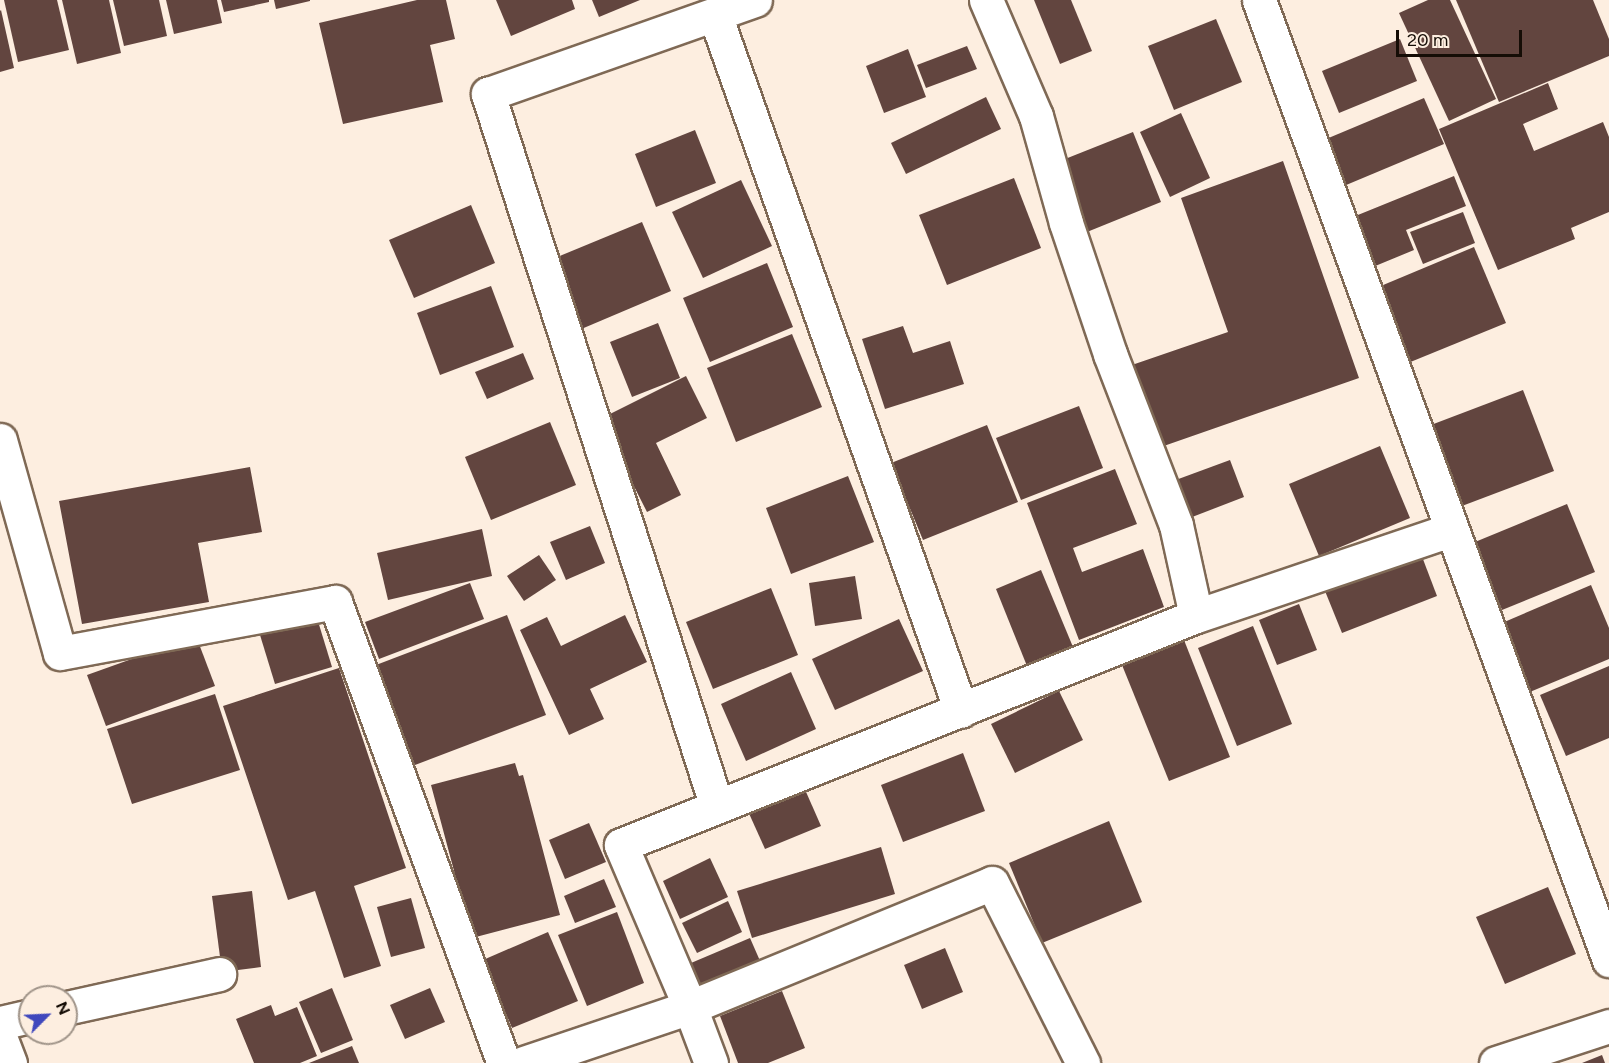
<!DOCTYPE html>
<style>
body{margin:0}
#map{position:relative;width:1609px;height:1063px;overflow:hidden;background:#fdeee0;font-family:Figtree,sans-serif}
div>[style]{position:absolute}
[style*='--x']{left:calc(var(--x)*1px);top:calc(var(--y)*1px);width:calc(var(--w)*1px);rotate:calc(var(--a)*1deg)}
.building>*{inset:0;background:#62453f}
.roads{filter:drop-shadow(2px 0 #7f6955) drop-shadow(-2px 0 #7f6955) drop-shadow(0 2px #7f6955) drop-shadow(0 -2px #7f6955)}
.street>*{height:33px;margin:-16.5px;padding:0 16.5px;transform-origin:16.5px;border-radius:16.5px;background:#fff}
span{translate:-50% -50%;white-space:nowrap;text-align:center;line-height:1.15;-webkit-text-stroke:6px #fdeee0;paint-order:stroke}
.north{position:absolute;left:18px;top:985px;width:60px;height:60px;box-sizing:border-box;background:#fdeee0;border:2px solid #a09489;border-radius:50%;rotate:66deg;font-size:16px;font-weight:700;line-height:24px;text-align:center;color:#150d06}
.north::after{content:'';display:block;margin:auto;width:21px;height:27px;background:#4048bd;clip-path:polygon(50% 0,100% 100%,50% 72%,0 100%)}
.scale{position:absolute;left:1396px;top:30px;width:126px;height:27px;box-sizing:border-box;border:3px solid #150d06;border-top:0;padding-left:8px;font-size:18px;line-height:21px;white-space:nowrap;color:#150d06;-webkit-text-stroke:4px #fdeee0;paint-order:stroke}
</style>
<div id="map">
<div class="building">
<i style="clip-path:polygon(4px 0,57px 0,69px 50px,18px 62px)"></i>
<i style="clip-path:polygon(62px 0,109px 0,121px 53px,77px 64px)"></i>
<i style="clip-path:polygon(113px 0,159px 0,167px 36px,124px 46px)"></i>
<i style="clip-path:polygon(166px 0,217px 0,222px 23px,174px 34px)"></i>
<i style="clip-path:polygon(221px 0,269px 0,269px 2px,224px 12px)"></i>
<i style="clip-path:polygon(274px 0,310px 0,310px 1px,276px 9px)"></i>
<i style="clip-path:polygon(417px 0,446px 0,455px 39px,430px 45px,443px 102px,343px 124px,319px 23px)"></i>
<i style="clip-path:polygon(496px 0,572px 0,575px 9px,511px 36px)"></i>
<i style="clip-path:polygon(592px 0,640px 0,599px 17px)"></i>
<i style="clip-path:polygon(1034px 0,1071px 0,1092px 51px,1060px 64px)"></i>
<i style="clip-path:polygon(1428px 0,1450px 0,1496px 99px,1449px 121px,1399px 13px)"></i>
<i style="clip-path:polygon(1456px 0,1593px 0,1609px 39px,1609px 56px,1499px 102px)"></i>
<i style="clip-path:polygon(1px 10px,14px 68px,0 72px,0 11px)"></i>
<i style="clip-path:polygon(1216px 19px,1242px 82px,1174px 110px,1148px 46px)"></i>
<i style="clip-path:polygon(1400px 39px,1417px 81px,1339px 113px,1322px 71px)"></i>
<i style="clip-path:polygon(967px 46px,977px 69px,926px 88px,917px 65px)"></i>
<i style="clip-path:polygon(908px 49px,926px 97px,884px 113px,866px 66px)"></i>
<i style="clip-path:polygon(1548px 83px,1558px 109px,1523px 124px,1534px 151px,1603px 122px,1609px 137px,1609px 212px,1571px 228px,1575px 239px,1498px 270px,1439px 129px)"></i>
<i style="clip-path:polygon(986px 97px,1001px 129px,906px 174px,891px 143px)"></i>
<i style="clip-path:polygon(1424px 98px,1444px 144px,1339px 188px,1319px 142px)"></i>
<i style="clip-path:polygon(1181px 113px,1210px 178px,1170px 197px,1140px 132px)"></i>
<i style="clip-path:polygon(695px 130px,716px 183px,656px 207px,635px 154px)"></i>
<i style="clip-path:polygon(1133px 132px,1161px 202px,1082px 234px,1055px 163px)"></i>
<i style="clip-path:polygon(1283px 161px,1359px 378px,1158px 448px,1129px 366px,1228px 332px,1181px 198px)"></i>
<i style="clip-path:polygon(1454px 176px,1466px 206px,1406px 230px,1414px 250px,1368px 269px,1348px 219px)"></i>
<i style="clip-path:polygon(1014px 178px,1041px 248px,947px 285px,919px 215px)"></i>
<i style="clip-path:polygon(741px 180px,772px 246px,703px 278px,672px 212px)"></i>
<i style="clip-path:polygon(471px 205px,495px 263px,414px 298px,389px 240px)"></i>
<i style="clip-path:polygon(1463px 212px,1475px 243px,1423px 264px,1410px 232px)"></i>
<i style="clip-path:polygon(642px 222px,671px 291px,579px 330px,550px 260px)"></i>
<i style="clip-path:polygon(1474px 247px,1506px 323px,1408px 363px,1376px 288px)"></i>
<i style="clip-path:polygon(767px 263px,793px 327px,710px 362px,683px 298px)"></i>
<i style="clip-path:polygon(491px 286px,514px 347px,440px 375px,417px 313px)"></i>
<i style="clip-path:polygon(658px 323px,680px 378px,632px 397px,610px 342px)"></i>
<i style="clip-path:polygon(903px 326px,913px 353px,950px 341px,964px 384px,885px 409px,862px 339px)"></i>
<i style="clip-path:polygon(792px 334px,822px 407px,736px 442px,707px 368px)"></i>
<i style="clip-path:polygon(523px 353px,534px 379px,487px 399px,475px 372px)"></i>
<i style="clip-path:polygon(686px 376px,707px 418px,656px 443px,681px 495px,647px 512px,600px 419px)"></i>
<i style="clip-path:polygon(1523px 390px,1554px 471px,1454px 509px,1423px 428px)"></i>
<i style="clip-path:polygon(1079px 406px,1103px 468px,1021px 500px,996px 438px)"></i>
<i style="clip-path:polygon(550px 422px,576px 485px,491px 520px,465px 457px)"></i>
<i style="clip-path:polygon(987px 425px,1018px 502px,923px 540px,891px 463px)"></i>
<i style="clip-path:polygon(1380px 446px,1410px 518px,1319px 556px,1289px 484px)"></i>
<i style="clip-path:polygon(1230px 460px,1244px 497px,1187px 519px,1173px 481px)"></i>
<i style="clip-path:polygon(250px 467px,262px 532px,198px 543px,209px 602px,82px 624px,59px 501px)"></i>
<i style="clip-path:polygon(1115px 469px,1137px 524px,1073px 548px,1082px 572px,1143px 549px,1164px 607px,1079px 640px,1027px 503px)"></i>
<i style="clip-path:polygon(848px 476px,874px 542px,791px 574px,766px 508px)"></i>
<i style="clip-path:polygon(1567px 504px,1595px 572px,1502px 610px,1475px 542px)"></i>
<i style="clip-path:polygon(590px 526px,605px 563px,566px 580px,550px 542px)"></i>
<i style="clip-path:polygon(482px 529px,492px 576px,388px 600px,377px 553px)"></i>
<i style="clip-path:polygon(1421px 554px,1437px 596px,1342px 633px,1325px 591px)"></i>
<i style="clip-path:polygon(539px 555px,556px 580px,524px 601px,507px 576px)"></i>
<i style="clip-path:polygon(1041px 570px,1073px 647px,1027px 666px,996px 589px)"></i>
<i style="clip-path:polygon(855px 576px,862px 619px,815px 626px,809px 583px)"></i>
<i style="clip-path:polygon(470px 583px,484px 619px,379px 659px,365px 622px)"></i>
<i style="clip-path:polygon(1591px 585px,1609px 628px,1609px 659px,1525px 694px,1495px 626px)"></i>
<i style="clip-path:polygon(771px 588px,798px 655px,713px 689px,686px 622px)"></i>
<i style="clip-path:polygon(1299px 604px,1317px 650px,1277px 665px,1259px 620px)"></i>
<i style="clip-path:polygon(507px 615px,546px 715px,415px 765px,376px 665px)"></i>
<i style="clip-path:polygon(625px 615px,647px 662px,590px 689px,604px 719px,569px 735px,520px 630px,547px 617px,561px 646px)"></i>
<i style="clip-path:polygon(317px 618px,332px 667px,275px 684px,260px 635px)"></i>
<i style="clip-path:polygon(899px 619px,923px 671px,835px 710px,812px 659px)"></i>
<i style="clip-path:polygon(1253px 626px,1292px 724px,1237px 746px,1198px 648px)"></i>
<i style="clip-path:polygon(196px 636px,215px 686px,106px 726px,87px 675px)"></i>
<i style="clip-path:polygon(1184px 640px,1230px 757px,1169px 781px,1122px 665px)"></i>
<i style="clip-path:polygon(1609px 666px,1609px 738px,1566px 756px,1540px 695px)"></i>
<i style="clip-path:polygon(339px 668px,406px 868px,354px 886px,381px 966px,344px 978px,315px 891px,288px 900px,223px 706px)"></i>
<i style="clip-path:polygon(791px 672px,816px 729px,746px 761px,721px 704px)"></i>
<i style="clip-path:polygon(1059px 691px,1083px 740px,1015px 773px,991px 724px)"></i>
<i style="clip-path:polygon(215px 694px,240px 770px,132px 804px,107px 729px)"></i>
<i style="clip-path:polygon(963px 753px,985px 811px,903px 842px,881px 785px)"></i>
<i style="clip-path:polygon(515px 763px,519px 776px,523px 775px,560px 915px,472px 938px,431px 785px)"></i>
<i style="clip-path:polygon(803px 785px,821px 826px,765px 849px,747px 809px)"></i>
<i style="clip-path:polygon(1109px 821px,1142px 902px,1042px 943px,1009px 863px)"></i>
<i style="clip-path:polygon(589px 823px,606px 862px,565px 879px,549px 840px)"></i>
<i style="clip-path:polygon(881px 847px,895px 894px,752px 938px,737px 891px)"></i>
<i style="clip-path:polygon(710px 858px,728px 897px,680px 919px,663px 881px)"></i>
<i style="clip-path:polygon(604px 879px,616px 907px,575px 923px,564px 896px)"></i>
<i style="clip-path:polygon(1548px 887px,1576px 954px,1505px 984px,1476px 917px)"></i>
<i style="clip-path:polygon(252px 891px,261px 967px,222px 972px,212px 896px)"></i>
<i style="clip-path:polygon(411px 898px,425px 948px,391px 957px,377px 907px)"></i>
<i style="clip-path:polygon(728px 901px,742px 932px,697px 953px,682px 923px)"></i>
<i style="clip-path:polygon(617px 912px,644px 983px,587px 1006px,558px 935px)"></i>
<i style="clip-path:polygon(548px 932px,578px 1001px,512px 1028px,483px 960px)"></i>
<i style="clip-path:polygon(750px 938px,764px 970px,704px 995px,691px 963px)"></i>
<i style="clip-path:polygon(945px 948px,963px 992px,922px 1009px,904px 965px)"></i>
<i style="clip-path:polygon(332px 988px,353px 1040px,321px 1053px,299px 1002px)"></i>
<i style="clip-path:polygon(430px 988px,445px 1022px,405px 1039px,390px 1005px)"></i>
<i style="clip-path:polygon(782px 991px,805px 1048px,768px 1063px,738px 1063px,720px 1016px)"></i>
<i style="clip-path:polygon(271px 1005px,275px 1016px,297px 1007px,317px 1056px,300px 1063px,254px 1063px,236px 1019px)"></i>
<i style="clip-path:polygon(352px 1046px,359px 1063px,309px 1063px)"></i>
<i style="clip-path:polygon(1602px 1055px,1605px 1063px,1582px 1063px)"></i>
</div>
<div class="roads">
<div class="street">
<i style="--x:986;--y:0;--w:126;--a:66.7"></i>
<i style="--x:1036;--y:116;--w:111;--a:74.3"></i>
<i style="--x:1066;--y:223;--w:138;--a:71.4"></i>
<i style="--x:1110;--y:354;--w:183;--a:68.9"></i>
<i style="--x:1176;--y:525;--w:93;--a:77.6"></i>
<i style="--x:1259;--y:0;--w:1022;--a:69.97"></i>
<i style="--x:715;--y:15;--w:738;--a:70.53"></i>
<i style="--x:0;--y:440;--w:221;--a:74.3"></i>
<i style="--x:60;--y:653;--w:280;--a:-10.5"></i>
<i style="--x:335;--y:602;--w:491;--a:69.9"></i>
<i style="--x:716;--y:804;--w:746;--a:-107.8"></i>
<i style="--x:488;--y:94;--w:283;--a:-19.4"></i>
<i style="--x:66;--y:1008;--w:157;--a:-12.5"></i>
<i style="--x:0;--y:1023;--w:31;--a:-13"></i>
<i style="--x:0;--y:1037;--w:28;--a:69"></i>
<i style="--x:524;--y:1063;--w:175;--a:-18.6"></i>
<i style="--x:690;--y:1007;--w:176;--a:-113.1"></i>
<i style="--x:621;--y:845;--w:619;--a:-21.72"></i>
<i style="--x:1196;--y:616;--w:268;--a:-18.7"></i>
<i style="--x:711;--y:1063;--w:60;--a:-110.6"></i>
<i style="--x:690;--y:1007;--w:326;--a:-22.3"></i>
<i style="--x:992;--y:883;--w:202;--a:63.2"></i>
<i style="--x:1496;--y:1063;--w:119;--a:-18.1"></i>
</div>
</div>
<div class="north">N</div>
<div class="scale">20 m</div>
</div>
